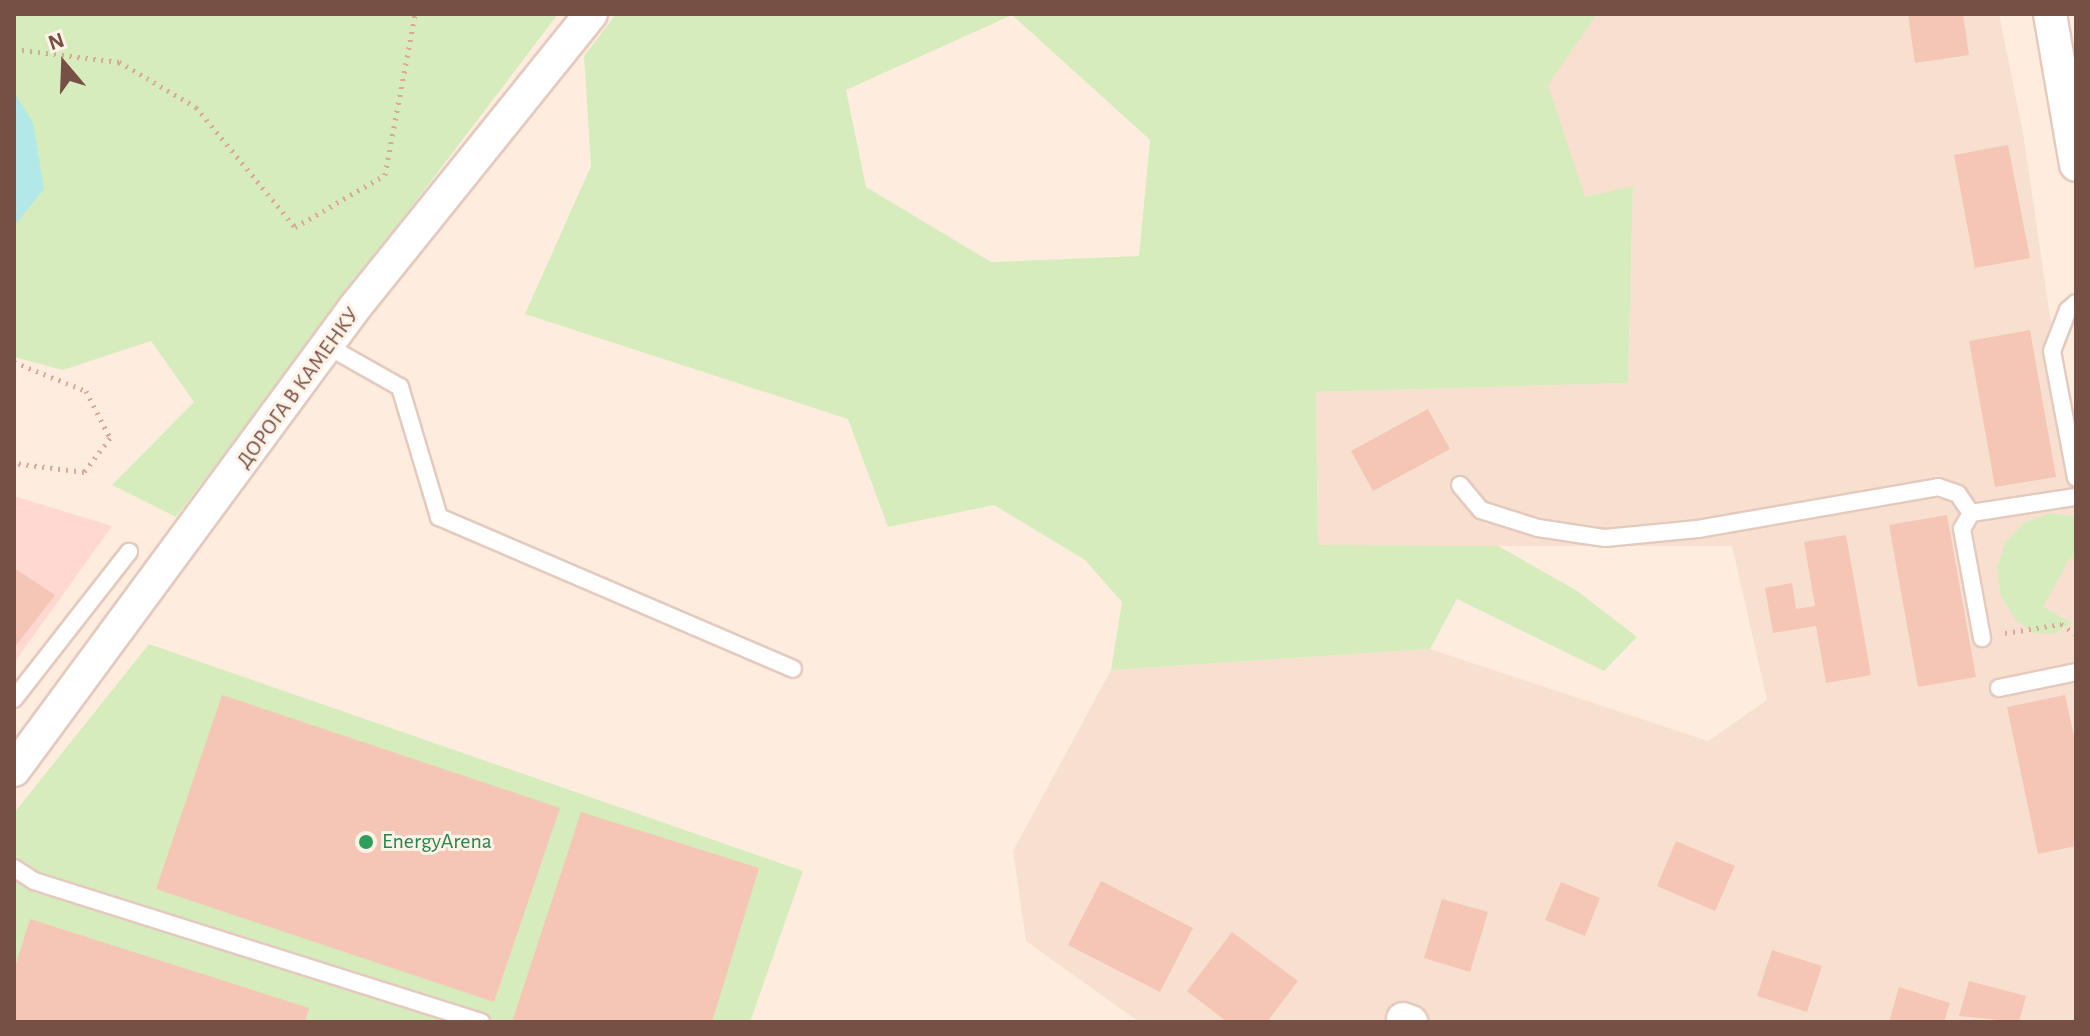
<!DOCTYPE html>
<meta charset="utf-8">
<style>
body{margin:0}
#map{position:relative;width:2090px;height:1036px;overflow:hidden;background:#feeddf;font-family:"Alegreya Sans",sans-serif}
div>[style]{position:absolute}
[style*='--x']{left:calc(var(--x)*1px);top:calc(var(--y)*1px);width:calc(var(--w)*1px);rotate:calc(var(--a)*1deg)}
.residential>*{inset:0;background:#f8e0d0}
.commercial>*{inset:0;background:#ffd8d2}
.green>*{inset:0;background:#d7ecbd}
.water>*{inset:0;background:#b3e8e8}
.building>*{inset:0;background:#f5c5b5}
.path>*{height:5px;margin-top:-2.5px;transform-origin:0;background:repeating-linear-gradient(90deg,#d9a898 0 2px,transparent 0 8px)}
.roads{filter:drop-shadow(2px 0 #e4cabe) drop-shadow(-2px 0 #e4cabe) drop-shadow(0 2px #e4cabe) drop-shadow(0 -2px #e4cabe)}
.lane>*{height:16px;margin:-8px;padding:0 8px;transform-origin:8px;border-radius:8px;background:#fff}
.street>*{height:32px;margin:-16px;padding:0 16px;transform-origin:16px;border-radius:16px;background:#fff}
.dots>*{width:22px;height:22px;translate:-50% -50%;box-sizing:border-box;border:4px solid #fff2e7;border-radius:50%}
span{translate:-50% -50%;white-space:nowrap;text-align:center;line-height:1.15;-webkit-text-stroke:6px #fff2e7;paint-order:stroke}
.street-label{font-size:22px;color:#764f45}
.leisure-label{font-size:22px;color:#27864d}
.left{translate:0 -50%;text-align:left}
.frame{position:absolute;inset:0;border:16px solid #764f45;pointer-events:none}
.north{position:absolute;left:24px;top:24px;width:80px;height:80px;-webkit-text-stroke:6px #fff2e7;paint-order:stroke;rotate:341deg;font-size:22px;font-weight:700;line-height:32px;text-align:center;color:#764f45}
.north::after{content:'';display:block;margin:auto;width:28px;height:36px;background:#764f45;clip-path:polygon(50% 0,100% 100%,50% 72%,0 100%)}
</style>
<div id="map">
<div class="residential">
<i style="clip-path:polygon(1597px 14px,1999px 14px,2023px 133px,2076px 492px,2076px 1022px,1139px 1022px,1026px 941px,1013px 851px,1111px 670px,1430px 649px,1708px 741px,1767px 700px,1732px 546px,1318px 546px,1316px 392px,1628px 383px,1633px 187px,1585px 197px,1547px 85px)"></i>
</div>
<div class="commercial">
<i style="clip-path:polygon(14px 496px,112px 526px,14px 663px)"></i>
</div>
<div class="green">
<i style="clip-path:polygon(14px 14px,558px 14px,176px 517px,112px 485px,194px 402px,151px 341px,63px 370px,14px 357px)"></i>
<i style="clip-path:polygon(evenodd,616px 14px,1597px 14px,1548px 85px,1585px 197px,1633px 186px,1628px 383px,1316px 392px,1318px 545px,1498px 546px,1576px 590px,1637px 637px,1604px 671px,1457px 599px,1430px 649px,1111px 670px,1122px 602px,1085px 560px,994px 505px,888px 527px,848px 419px,525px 314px,591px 166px,584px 56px,616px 14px,1012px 15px,1150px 140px,1139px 256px,991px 262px,866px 187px,846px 90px,1012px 15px)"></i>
<i style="clip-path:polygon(2050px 513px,2076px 517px,2076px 560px,2070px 558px,2043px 607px,2072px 623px,2054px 634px,2033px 633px,2016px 620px,2001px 597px,1997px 569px,2005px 543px,2024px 523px)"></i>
<i style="clip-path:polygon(149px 644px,803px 871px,750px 1022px,14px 1022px,14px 813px)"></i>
</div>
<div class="water">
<i style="clip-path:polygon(14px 92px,33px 123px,44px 189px,14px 226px)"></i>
</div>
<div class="building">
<i style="clip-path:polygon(1908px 14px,1963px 14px,1969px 55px,1915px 63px)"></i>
<i style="clip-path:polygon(2008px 145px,2030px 258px,1975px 268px,1954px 155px)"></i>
<i style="clip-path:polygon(2030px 330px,2056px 477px,1995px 487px,1969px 341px)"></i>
<i style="clip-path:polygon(1428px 409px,1450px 449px,1373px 491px,1351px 451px)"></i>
<i style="clip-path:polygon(1947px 515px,1976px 677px,1918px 687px,1889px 525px)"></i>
<i style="clip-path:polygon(1846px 535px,1871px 675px,1826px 683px,1816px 626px,1773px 633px,1765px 588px,1792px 583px,1796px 609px,1815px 606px,1804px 542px)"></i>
<i style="clip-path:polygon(14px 568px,55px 595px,14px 648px)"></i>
<i style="clip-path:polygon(222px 695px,560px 808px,494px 1002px,156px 889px)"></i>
<i style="clip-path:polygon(2065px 695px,2076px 745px,2076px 846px,2038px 854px,2007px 707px)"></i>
<i style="clip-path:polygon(581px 812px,759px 868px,712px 1022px,512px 1022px)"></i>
<i style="clip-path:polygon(1676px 841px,1735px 866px,1715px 911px,1657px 886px)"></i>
<i style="clip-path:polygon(1101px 881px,1193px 928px,1160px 992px,1068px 945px)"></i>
<i style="clip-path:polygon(1561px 882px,1600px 898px,1585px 936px,1545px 920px)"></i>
<i style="clip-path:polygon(1442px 899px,1488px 912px,1470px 972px,1424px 958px)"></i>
<i style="clip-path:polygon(30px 919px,309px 1008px,305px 1022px,14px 1022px,14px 970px)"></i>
<i style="clip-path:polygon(1232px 932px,1298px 981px,1267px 1022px,1227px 1022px,1187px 991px)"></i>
<i style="clip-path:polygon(1772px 950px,1822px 966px,1807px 1012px,1757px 996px)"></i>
<i style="clip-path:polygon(1969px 981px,2026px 996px,2019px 1022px,1959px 1016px)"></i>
<i style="clip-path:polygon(1899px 987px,1950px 1003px,1944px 1022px,1889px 1022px)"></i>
</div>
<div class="path">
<i style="--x:14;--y:49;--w:106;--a:7.1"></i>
<i style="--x:119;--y:62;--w:89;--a:30.3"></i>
<i style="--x:196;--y:107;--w:156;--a:50.5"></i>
<i style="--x:295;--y:227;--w:104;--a:-30"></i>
<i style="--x:385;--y:175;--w:164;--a:-79.4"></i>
<i style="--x:14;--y:362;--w:78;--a:21.9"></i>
<i style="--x:86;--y:391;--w:53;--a:62.9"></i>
<i style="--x:110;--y:438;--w:43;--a:127.4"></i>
<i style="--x:84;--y:472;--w:71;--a:-172.7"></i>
<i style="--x:2005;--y:633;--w:57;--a:-9.1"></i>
<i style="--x:2061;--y:624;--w:18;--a:34"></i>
</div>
<div class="roads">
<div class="lane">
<i style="--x:2076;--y:303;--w:11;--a:139"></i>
<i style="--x:2068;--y:310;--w:44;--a:111.3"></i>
<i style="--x:2052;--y:351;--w:129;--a:79.3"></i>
<i style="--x:329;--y:347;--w:81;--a:29.4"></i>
<i style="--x:400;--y:387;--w:136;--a:73.3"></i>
<i style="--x:439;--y:517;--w:385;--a:23.2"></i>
<i style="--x:1460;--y:485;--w:33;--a:50"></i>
<i style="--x:1481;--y:510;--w:60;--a:17.5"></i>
<i style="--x:1538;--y:528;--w:68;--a:8.5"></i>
<i style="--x:1605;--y:538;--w:93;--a:-5.5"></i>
<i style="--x:1698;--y:529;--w:244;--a:-9.9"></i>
<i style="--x:1938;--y:487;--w:21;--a:19"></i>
<i style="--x:1958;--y:494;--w:23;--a:56"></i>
<i style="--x:1971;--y:513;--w:106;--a:-8.7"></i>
<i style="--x:1971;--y:513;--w:18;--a:119"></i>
<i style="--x:1962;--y:529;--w:111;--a:79.6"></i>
<i style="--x:1999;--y:688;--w:79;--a:-11.7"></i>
<i style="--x:14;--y:699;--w:187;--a:-52"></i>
<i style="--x:14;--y:868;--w:24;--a:33"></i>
<i style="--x:34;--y:881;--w:469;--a:17.5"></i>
</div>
<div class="street">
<i style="--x:2050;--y:14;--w:153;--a:80.2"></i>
<i style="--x:14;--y:770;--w:576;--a:-53.61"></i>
<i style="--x:356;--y:306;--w:375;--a:-51.2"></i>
<i style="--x:1403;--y:1019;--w:9;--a:21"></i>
</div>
</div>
<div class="dots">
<i style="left:366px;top:842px;background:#2e9e5b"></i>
</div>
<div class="street-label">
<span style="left:298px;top:388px;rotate:-54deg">ДОРОГА В КАМЕНКУ</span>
</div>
<div class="leisure-label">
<span class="left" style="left:382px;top:842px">EnergyArena</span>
</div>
<div class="frame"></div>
<div class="north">N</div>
</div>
